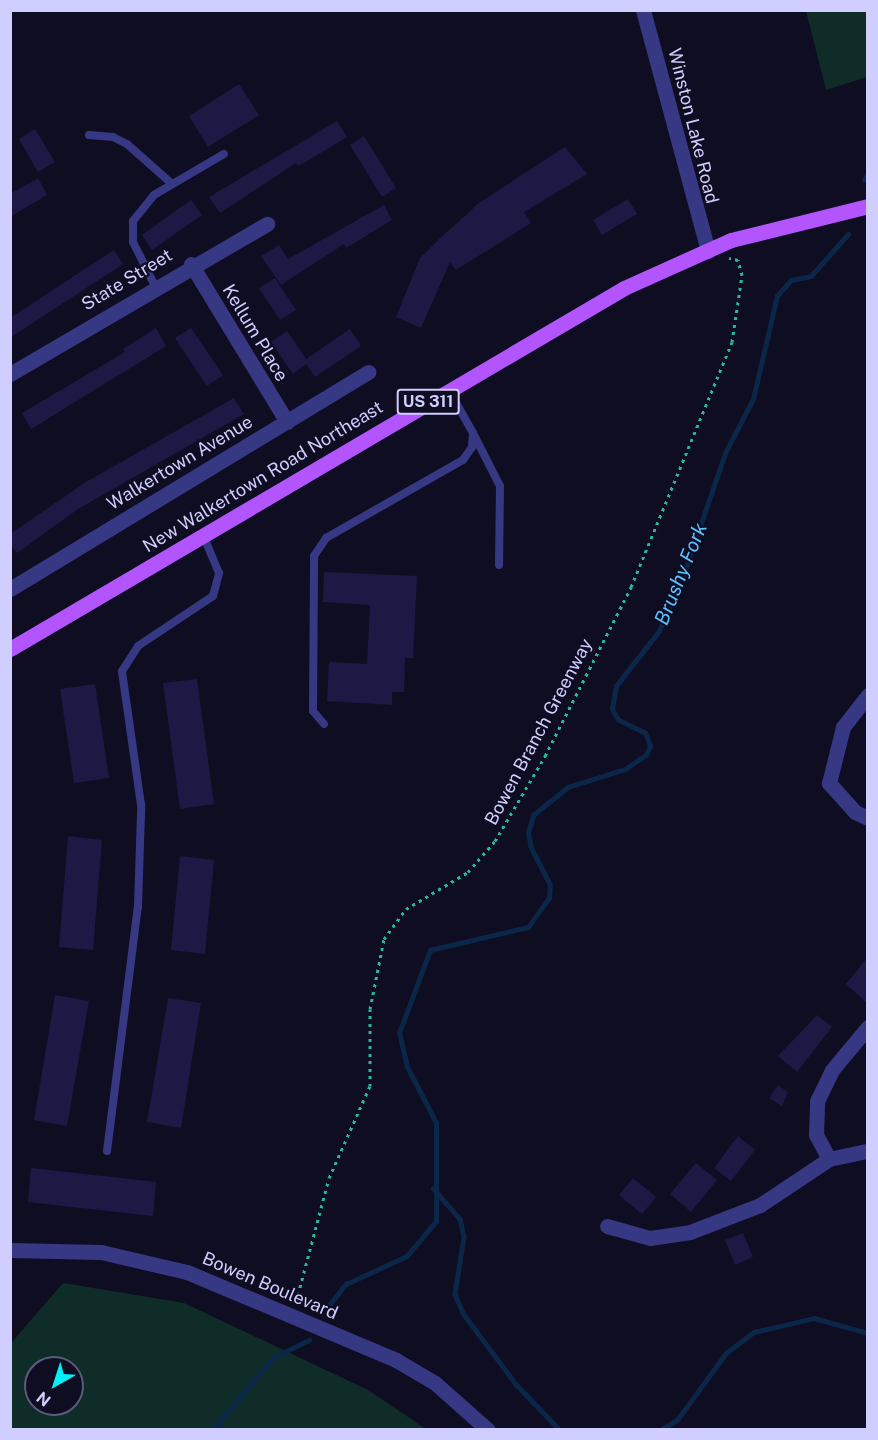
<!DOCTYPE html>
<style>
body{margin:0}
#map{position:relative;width:878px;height:1440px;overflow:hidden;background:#0f0d22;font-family:"Public Sans",sans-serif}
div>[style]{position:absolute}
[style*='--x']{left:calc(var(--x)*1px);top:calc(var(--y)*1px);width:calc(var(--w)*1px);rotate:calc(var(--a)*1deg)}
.green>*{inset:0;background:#0f2c29}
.stream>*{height:4.5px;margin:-2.25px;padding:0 2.25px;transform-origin:2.25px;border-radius:2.25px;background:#0a2648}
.building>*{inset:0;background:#1e1844}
.path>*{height:3px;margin-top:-1.5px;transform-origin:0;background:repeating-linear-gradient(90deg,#29b7a5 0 3px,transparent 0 7.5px)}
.service>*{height:8px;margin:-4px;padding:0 4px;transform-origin:4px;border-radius:4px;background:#363883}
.minor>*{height:15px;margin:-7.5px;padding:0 7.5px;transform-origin:7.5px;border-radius:7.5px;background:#363883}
.tertiary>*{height:15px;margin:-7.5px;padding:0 7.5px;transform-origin:7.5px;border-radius:7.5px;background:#363883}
.primary>*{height:15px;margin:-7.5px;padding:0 7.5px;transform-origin:7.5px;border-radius:7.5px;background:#b355ff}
span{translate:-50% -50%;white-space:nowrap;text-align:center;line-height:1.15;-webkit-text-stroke:4.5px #0f0d22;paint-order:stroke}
.shield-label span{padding:2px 4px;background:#0f0d22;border:2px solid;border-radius:4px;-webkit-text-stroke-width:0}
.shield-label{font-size:16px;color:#d0ceff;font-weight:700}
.street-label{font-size:18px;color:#d0ceff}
.water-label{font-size:20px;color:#5cbfff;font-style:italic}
.frame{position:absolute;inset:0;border:12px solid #d0ceff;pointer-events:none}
.north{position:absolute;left:24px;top:1356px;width:60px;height:60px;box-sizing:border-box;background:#0f0d22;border:2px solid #5c5a7a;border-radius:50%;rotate:219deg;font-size:16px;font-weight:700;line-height:24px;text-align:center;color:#d0ceff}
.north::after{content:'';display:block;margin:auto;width:21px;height:27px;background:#00f1f9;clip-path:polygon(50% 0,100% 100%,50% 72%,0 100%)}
</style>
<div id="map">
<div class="green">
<i style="clip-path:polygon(806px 11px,867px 11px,867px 77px,826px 90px)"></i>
<i style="clip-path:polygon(evenodd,63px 1283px,184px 1303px,368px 1390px,426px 1429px,11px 1429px,11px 1343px,63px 1283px,36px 1368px,72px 1368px,72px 1404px,36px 1404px,36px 1368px)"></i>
</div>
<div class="stream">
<i style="--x:864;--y:180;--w:8;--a:-60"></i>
<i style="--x:433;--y:1188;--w:41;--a:48.9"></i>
<i style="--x:460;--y:1219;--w:18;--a:77"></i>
<i style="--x:464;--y:1237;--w:58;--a:99"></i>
<i style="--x:455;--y:1294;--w:21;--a:67"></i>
<i style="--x:463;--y:1313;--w:89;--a:53.3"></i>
<i style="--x:516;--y:1384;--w:64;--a:46.3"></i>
<i style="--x:327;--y:1308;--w:31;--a:-52"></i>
<i style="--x:346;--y:1284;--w:67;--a:-24.7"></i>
<i style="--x:407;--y:1256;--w:45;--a:-50.4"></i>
<i style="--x:436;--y:1221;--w:98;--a:-90"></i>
<i style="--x:436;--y:1123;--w:63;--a:-117.4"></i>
<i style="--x:407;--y:1067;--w:35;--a:-103"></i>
<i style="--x:399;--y:1033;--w:89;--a:-69.5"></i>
<i style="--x:430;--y:950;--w:101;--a:-13.2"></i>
<i style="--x:528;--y:927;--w:36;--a:-54"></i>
<i style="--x:549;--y:898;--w:13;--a:-86"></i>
<i style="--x:550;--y:885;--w:42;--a:-117.2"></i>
<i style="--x:531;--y:848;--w:15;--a:-101"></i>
<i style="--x:528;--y:833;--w:19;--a:-74"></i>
<i style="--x:533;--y:815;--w:45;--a:-38.7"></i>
<i style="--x:568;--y:787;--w:60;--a:-17.5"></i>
<i style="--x:625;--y:769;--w:25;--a:-34"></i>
<i style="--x:646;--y:755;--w:10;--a:-66"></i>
<i style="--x:650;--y:746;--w:14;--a:-111"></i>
<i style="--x:645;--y:733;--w:30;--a:-154"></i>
<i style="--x:618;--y:720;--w:13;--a:-119"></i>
<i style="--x:612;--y:709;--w:23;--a:-80"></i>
<i style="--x:616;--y:686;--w:70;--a:-52"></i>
<i style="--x:659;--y:631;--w:60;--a:-66.4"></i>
<i style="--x:683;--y:576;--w:130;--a:-71.1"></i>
<i style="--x:725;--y:453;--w:61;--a:-62.6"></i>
<i style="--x:753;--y:399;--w:106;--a:-76.9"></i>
<i style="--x:777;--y:296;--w:21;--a:-49"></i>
<i style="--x:791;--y:280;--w:20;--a:-11"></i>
<i style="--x:811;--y:276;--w:56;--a:-48.6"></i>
<i style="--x:212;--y:1430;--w:96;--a:-49.7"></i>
<i style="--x:274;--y:1357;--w:39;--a:-26"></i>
<i style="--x:660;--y:1430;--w:20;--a:-30"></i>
<i style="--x:677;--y:1420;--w:83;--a:-53.8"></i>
<i style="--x:726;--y:1353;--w:35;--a:-37"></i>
<i style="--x:754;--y:1332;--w:62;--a:-13.1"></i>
<i style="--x:814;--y:1318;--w:56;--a:15.5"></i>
</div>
<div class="building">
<i style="clip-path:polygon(239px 84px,259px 115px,208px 147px,189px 116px)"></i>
<i style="clip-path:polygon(337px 121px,347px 137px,299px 166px,296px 163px,220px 213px,209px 197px)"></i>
<i style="clip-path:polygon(35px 129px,55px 162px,38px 172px,19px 139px)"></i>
<i style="clip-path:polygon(364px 136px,396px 188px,382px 197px,350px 145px)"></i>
<i style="clip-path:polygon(565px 147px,587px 174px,524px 212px,531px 223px,456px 270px,450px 262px,421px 328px,396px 317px,420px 258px,437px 241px,479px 203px)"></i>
<i style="clip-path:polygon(38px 178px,47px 195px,10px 217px,10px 194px)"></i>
<i style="clip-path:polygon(628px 199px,637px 214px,602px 235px,593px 220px)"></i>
<i style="clip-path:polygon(191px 200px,202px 215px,152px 250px,142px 235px)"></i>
<i style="clip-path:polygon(384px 205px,392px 220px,346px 248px,344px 244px,281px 285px,261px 256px,279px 245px,288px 259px)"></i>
<i style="clip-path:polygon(114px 250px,123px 264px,10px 338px,10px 318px)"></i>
<i style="clip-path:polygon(275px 278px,296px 310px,280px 320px,259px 288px)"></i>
<i style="clip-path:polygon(156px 328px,166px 346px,31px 429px,22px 413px,125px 352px,123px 349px)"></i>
<i style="clip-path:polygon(191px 328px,223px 375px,207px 386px,175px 338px)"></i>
<i style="clip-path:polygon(350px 329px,361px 346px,315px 377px,306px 364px,293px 374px,271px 342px,287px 331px,306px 359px)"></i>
<i style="clip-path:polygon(234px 398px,244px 414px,78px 509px,17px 553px,10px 544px,10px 534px,86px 482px)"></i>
<i style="clip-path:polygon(324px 572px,417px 576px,413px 658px,405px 658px,404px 692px,392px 692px,392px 705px,327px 701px,329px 662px,367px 664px,370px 605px,323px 602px)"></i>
<i style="clip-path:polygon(197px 679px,214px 804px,180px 809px,163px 683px)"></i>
<i style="clip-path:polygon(95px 684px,109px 778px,74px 783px,60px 689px)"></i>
<i style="clip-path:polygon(68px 836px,102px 840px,93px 950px,59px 947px)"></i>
<i style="clip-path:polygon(180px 856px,214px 860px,205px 954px,171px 950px)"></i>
<i style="clip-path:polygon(867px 958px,867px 1003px,846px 984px)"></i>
<i style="clip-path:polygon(55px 995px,89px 1001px,67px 1126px,34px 1120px)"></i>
<i style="clip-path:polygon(168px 998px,201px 1003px,181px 1128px,147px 1122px)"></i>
<i style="clip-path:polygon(817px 1015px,832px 1027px,797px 1072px,778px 1056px)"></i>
<i style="clip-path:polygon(778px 1085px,788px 1092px,782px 1106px,769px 1098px)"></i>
<i style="clip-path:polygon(738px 1136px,755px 1150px,731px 1181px,714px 1168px)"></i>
<i style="clip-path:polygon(696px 1163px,717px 1180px,691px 1212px,670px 1194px)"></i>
<i style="clip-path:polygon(31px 1168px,156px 1182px,153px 1216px,28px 1202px)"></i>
<i style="clip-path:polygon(633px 1178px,656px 1197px,642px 1214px,619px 1195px)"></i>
<i style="clip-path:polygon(743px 1233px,753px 1257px,735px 1265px,725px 1240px)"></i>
</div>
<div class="path">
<i style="--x:296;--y:1302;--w:128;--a:-75.1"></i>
<i style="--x:329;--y:1178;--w:101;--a:-66"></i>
<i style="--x:370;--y:1086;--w:77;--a:-90"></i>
<i style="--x:370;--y:1009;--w:71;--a:-78.7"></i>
<i style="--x:384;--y:939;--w:37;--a:-54"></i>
<i style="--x:406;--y:909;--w:72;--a:-30.8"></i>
<i style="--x:468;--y:872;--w:41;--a:-48.9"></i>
<i style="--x:495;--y:841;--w:99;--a:-59.5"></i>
<i style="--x:545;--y:756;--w:190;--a:-63"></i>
<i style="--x:631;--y:587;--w:265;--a:-67.6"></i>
<i style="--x:732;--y:342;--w:68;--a:-81.5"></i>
<i style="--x:742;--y:275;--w:16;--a:-105"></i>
<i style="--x:738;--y:260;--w:9;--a:-167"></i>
</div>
<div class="service">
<i style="--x:89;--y:135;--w:24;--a:5"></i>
<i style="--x:113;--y:137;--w:16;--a:27"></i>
<i style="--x:127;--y:144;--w:60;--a:41.6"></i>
<i style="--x:155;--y:286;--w:49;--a:-116.6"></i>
<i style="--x:133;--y:242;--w:21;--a:-90"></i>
<i style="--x:133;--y:221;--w:33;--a:-51"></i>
<i style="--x:154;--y:195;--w:81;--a:-30.4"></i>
<i style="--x:473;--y:433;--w:59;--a:63"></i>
<i style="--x:500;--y:486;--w:79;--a:90.7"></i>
<i style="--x:324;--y:724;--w:17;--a:-130"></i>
<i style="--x:313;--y:711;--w:155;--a:-89.6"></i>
<i style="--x:314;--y:556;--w:22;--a:-56"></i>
<i style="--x:326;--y:538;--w:158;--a:-29.7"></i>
<i style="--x:463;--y:460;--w:16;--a:-55"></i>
<i style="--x:472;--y:447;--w:14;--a:-86"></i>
<i style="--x:473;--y:433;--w:49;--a:-119.2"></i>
<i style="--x:107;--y:1151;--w:246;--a:-82.8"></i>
<i style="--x:138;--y:907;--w:64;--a:-88.2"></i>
<i style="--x:140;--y:843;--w:38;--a:-88"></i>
<i style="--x:141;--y:805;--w:135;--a:-98.1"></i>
<i style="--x:122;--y:671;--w:30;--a:-57"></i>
<i style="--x:138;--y:646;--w:90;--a:-33.7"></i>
<i style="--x:213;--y:596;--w:24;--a:-75"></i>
<i style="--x:219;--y:573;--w:41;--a:-112.8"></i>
</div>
<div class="minor">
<i style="--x:191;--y:264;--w:185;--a:58.7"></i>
<i style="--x:10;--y:374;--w:298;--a:-30.3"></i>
<i style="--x:10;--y:589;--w:419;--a:-31.2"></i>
<i style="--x:868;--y:695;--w:41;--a:128"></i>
<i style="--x:843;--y:727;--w:58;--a:104"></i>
<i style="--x:829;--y:783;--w:39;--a:48"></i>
<i style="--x:855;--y:812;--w:14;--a:25"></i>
<i style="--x:829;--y:1159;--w:27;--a:-118"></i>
<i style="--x:816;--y:1135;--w:34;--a:-88"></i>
<i style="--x:817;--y:1101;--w:34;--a:-64"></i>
<i style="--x:832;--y:1070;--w:56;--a:-50.1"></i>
<i style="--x:607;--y:1226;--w:45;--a:15.6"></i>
<i style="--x:650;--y:1238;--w:40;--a:-8.5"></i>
<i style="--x:690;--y:1232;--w:75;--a:-21.1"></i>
<i style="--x:760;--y:1205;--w:83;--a:-33.7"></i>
<i style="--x:829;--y:1159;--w:40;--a:-12"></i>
</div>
<div class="tertiary">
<i style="--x:643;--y:10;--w:250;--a:74.9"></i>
<i style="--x:10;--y:1250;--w:91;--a:1.3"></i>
<i style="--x:101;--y:1252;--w:88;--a:13.1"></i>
<i style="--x:187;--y:1272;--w:227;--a:22.8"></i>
<i style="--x:396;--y:1360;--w:45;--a:30.5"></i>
<i style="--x:435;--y:1383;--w:71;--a:41.6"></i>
</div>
<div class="primary">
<i style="--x:10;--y:649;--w:712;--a:-30.45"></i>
<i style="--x:624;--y:288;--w:117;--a:-24.2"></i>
<i style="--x:731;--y:240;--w:141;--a:-13.9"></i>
</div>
<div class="shield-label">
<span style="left:428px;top:402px">US 311</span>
</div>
<div class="street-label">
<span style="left:693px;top:126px;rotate:76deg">Winston Lake Road</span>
<span style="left:127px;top:280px;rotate:-31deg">State Street</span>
<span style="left:255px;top:333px;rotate:59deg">Kellum Place</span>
<span style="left:180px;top:463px;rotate:-31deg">Walkertown Avenue</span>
<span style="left:263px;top:477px;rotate:-31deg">New Walkertown Road Northeast</span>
<span style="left:539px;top:732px;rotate:-62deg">Bowen Branch Greenway</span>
<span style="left:270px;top:1286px;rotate:23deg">Bowen Boulevard</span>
</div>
<div class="water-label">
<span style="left:681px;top:574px;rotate:-68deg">Brushy Fork</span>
</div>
<div class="frame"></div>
<div class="north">N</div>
</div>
